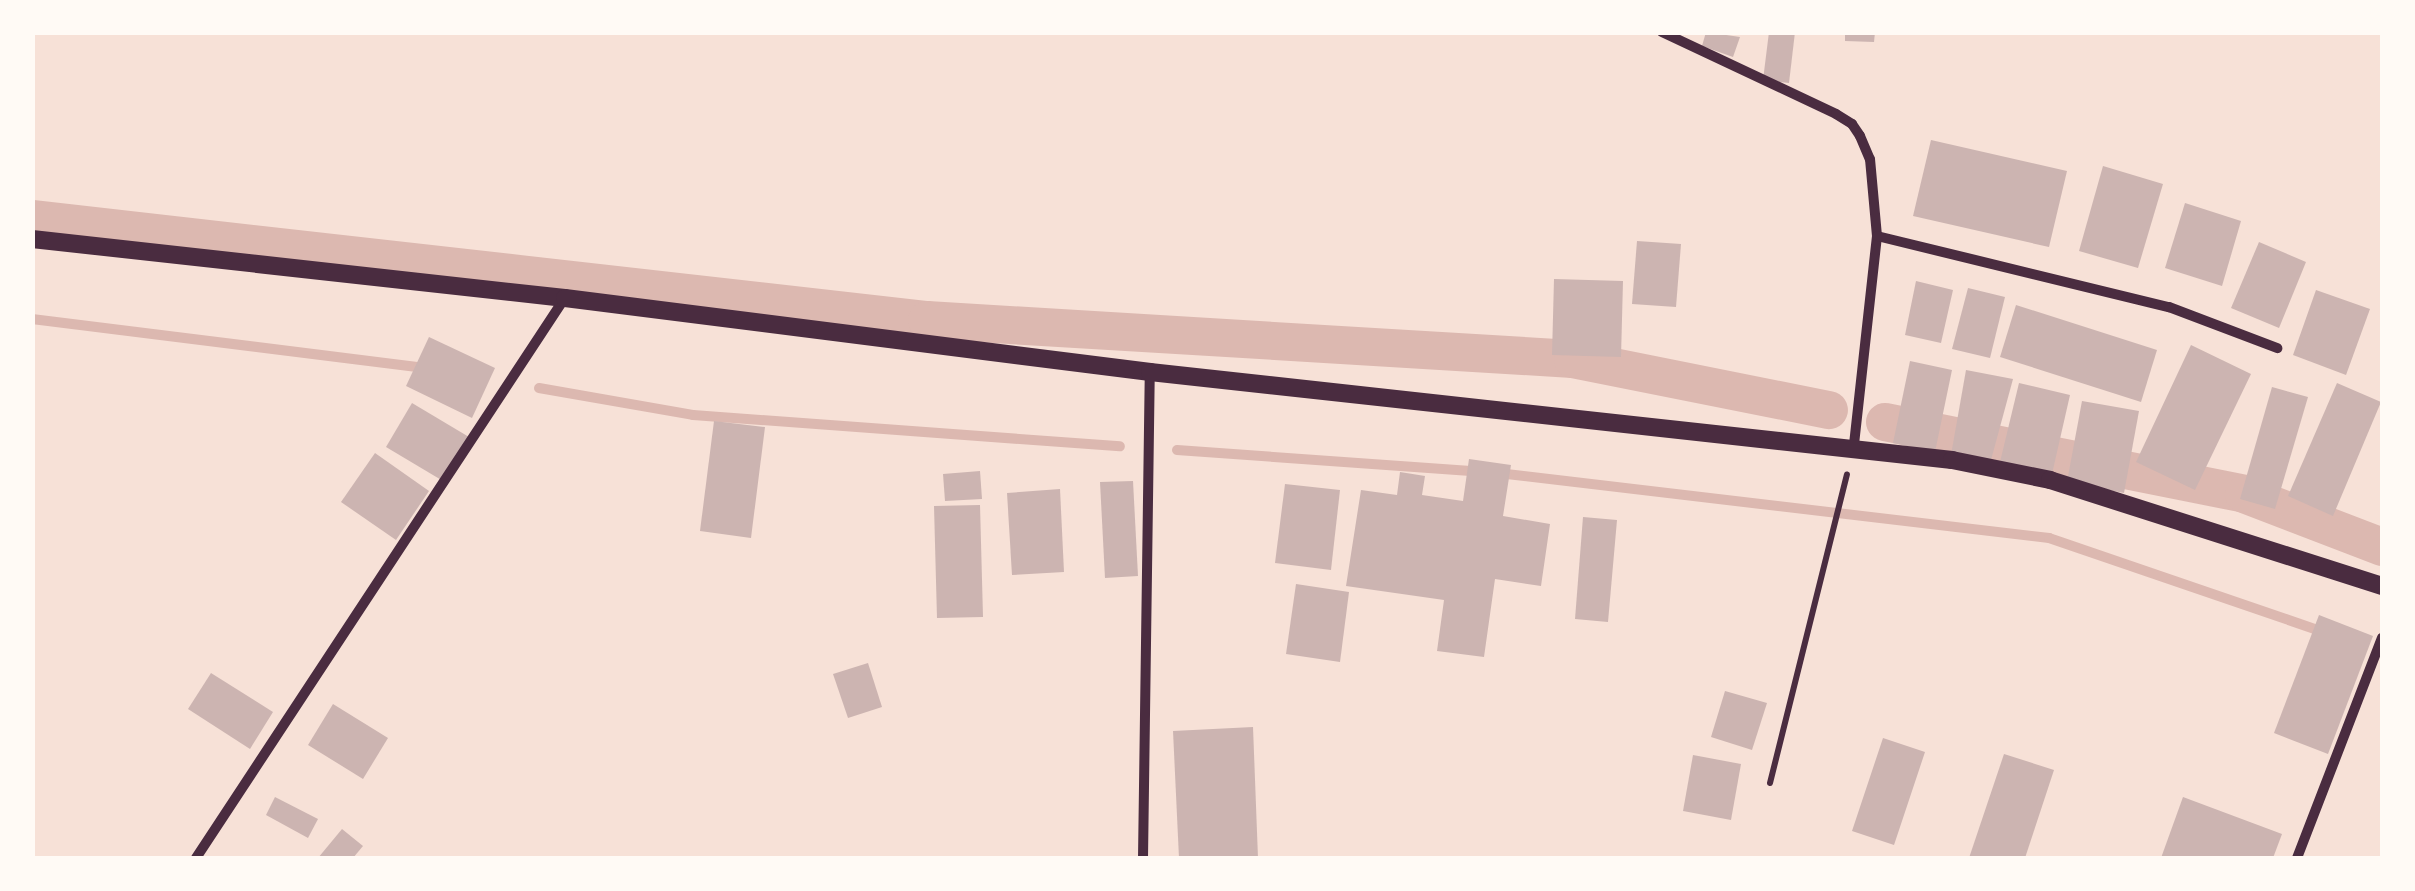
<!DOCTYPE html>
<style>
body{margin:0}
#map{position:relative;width:2415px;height:891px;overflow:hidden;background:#f7e1d7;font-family:Bitter,serif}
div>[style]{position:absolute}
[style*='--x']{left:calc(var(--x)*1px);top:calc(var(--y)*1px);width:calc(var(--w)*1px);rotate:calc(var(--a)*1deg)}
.stream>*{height:10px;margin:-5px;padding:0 5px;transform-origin:5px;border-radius:5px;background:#dcb8b0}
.canal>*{height:38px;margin:-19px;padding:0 19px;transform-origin:19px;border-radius:19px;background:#dcb8b0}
.building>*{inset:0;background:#ccb4b1}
.path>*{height:6px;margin:-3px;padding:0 3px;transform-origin:3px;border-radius:3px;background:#4a2c40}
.minor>*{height:10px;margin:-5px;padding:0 5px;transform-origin:5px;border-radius:5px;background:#4a2c40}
.tertiary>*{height:18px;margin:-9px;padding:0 9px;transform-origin:9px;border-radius:9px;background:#4a2c40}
span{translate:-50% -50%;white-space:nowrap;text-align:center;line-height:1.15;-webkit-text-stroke:10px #fffaf5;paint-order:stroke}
.frame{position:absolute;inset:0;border:35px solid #fffaf5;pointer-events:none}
</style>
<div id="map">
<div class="stream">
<i style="--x:32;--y:319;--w:396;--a:7.1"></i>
<i style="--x:539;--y:388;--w:156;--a:9.9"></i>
<i style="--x:693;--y:415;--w:428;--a:4.2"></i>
<i style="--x:1177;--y:450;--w:305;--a:4.1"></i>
<i style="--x:1498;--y:473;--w:555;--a:6.73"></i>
<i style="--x:2049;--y:538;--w:293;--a:18.9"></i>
</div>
<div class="canal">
<i style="--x:32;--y:219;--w:901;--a:6.44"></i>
<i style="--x:927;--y:320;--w:647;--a:3.45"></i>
<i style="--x:1573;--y:359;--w:261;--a:11.3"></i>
<i style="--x:1885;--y:422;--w:366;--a:11.3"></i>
<i style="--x:2244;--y:494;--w:148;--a:21"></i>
</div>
<div class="building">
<i style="clip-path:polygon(1706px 32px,1740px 37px,1733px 57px,1702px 46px)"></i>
<i style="clip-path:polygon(1769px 32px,1795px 32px,1789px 83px,1763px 80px)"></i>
<i style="clip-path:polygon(1845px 32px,1875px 32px,1874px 42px,1845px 41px)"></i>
<i style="clip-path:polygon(1931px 140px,2067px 171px,2049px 247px,1913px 216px)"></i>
<i style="clip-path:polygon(2103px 166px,2163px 184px,2138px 268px,2079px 251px)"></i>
<i style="clip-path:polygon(2185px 203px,2241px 221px,2222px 286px,2165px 268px)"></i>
<i style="clip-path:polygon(1637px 241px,1681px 244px,1676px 307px,1632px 304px)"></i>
<i style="clip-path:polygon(2259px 242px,2306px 262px,2279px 328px,2231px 308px)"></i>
<i style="clip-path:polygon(1554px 279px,1623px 281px,1621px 357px,1552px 355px)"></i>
<i style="clip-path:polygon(1916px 281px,1953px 290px,1941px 343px,1905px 335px)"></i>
<i style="clip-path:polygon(1968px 288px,2005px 297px,1990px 358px,1952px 349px)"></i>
<i style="clip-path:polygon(2316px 290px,2370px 309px,2346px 375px,2293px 355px)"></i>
<i style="clip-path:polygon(2016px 305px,2157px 350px,2141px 402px,2000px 357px)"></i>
<i style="clip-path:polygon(429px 337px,495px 368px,472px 418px,406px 386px)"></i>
<i style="clip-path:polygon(2191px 345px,2251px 374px,2195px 490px,2136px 462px)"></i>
<i style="clip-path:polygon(1910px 361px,1952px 370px,1935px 452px,1893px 443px)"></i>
<i style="clip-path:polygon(1966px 370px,2013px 379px,1991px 460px,1951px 455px)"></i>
<i style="clip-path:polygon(2019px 383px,2070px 395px,2052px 474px,2000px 462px)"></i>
<i style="clip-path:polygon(2337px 383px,2381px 402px,2333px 516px,2288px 496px)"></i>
<i style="clip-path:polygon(2272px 387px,2308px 397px,2275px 509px,2240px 499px)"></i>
<i style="clip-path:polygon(2082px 401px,2139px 411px,2124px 493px,2067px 482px)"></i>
<i style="clip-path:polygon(412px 403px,469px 437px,443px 481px,386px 447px)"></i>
<i style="clip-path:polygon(714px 421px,765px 427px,751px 538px,700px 531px)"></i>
<i style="clip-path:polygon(375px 453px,429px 491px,396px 540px,341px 502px)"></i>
<i style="clip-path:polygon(1469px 459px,1511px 465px,1503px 516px,1550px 524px,1541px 586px,1495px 579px,1484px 657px,1437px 651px,1444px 600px,1346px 586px,1361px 490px,1397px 495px,1400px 472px,1425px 476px,1422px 495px,1463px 501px)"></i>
<i style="clip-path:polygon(980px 471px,982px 499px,945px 501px,943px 474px)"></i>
<i style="clip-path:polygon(1133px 481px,1138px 576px,1105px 578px,1100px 482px)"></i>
<i style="clip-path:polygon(1285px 484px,1340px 490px,1331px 570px,1275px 563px)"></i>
<i style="clip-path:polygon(1060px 489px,1064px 572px,1012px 575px,1007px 493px)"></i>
<i style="clip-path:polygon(980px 505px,983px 617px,937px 618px,934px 506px)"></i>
<i style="clip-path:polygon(1583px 517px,1617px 520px,1608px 622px,1575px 619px)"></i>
<i style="clip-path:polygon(1296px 584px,1349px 592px,1340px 662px,1286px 654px)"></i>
<i style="clip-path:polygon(2319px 615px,2373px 636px,2328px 754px,2274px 733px)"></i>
<i style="clip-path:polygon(868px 663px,882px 707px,848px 718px,833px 674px)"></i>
<i style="clip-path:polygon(211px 673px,273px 712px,250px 749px,188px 709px)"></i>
<i style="clip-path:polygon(1725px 691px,1767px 703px,1752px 750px,1711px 737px)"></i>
<i style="clip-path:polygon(333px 704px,388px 738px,363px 779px,308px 745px)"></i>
<i style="clip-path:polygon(1253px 727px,1258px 858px,1179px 858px,1173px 731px)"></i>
<i style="clip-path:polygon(1883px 738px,1925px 752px,1894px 845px,1852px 831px)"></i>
<i style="clip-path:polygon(2004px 754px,2054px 770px,2025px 858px,1969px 858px)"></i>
<i style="clip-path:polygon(1693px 755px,1741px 764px,1731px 820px,1683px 811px)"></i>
<i style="clip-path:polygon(275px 797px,318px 819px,308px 838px,266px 815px)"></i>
<i style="clip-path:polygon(2183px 797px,2282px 834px,2273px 858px,2161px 858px)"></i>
<i style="clip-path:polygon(342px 829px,363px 846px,353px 858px,318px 858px)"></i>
</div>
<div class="path">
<i style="--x:1770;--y:783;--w:318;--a:-76"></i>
</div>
<div class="minor">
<i style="--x:1662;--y:32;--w:192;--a:25.2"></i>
<i style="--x:1836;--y:114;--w:19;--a:32"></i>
<i style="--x:1852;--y:124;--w:14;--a:56"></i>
<i style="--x:1860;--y:136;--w:25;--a:67"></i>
<i style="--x:1870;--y:159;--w:77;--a:84.8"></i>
<i style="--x:1877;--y:236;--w:211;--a:96.3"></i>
<i style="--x:1877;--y:236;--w:301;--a:13.7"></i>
<i style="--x:2169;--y:307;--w:116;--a:20.8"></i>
<i style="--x:196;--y:858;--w:669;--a:-56.64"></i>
<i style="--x:1143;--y:858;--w:486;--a:-89.2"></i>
<i style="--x:2297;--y:858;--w:236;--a:-68.9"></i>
</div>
<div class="tertiary">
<i style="--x:32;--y:239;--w:536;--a:6.32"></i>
<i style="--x:565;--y:298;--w:590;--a:7.21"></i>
<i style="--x:1150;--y:372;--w:807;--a:6.26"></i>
<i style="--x:1952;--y:460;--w:100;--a:11.5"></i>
<i style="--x:2050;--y:480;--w:349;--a:17.7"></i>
</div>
<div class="frame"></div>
</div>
